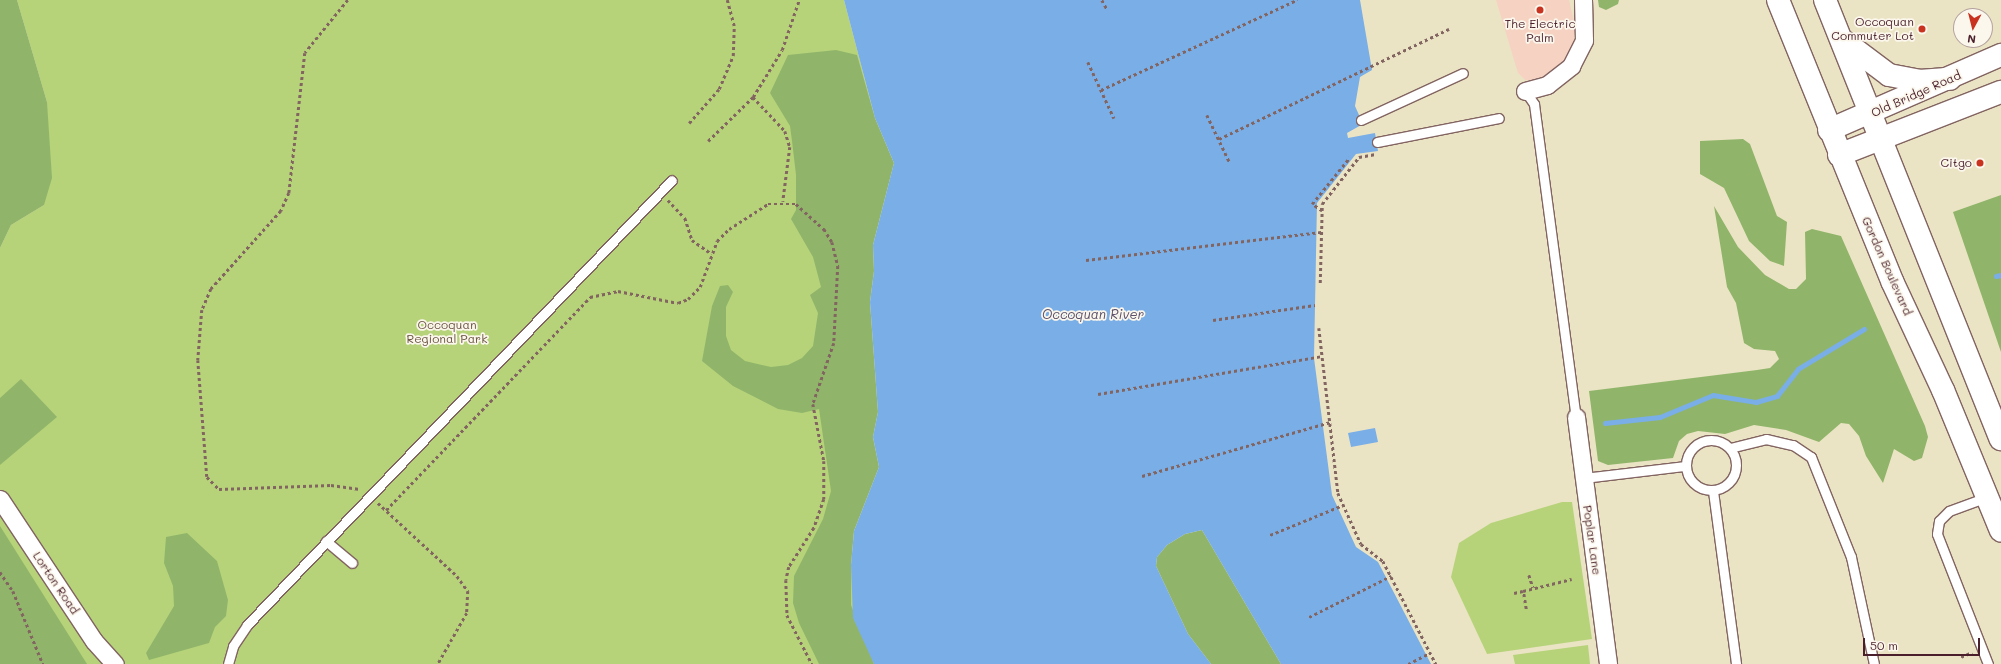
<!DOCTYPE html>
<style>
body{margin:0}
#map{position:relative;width:2001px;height:664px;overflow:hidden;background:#ebe4c4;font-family:Mali,sans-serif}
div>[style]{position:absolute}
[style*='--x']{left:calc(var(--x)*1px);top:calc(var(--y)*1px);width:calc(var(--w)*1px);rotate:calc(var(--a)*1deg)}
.built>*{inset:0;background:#f5d2c2}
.green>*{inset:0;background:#b6d37a}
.forest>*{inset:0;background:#90b56a}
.water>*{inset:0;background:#7aaee7}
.stream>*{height:4.5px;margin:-2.25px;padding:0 2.25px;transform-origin:2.25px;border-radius:2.25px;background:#7aaee7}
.path>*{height:2.5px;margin-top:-1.25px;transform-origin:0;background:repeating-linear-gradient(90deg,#826461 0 3px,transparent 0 6px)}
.roads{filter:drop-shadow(1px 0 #826461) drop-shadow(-1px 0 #826461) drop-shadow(0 1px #826461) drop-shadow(0 -1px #826461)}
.lane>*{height:9px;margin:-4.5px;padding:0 4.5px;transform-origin:4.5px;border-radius:4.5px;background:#fff}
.lane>.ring{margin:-4.5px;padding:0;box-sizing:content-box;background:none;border:9px solid #fff;border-radius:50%}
.street>*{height:17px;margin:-8.5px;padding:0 8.5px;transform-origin:8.5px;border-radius:8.5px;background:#fff}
.primary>*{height:22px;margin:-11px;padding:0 11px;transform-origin:11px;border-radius:11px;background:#fff}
.highway>*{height:22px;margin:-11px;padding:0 11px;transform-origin:11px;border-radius:11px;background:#fff}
.dots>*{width:11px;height:11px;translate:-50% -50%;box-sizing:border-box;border:2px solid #fbf7ec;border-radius:50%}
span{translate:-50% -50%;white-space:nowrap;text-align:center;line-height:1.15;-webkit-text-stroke:3.5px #fbf7ec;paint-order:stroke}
.poi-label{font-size:12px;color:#4a1f2b}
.right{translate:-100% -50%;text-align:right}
.street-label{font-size:12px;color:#4a1f2b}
.park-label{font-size:12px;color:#6a5543}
.water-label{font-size:13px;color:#5b516d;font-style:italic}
.north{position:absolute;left:1953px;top:8px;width:40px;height:40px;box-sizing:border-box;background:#fbf7ec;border:1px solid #b4a19f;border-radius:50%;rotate:187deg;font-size:11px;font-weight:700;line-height:16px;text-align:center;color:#4a1f2b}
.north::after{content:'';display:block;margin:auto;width:14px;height:18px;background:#c8321e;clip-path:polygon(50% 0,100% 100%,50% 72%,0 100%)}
.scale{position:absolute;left:1863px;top:638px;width:117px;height:18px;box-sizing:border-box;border:2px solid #4a1f2b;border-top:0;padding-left:5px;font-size:12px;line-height:14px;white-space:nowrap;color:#4a1f2b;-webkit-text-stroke:3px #fbf7ec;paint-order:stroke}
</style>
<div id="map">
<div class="built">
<i style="clip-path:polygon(1496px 0,1569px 0,1575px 26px,1573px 50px,1562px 68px,1537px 80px,1525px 80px,1518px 73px)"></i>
</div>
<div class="green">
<i style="clip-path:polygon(17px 0,844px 0,875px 118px,851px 565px,874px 664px,0 664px,0 248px,11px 225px,44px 205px,47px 102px)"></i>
<i style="clip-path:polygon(1562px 502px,1572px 502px,1592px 639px,1487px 654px,1451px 577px,1459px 543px,1491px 523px)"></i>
<i style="clip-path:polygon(1588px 645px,1590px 664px,1515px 664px,1513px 655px)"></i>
</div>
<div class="forest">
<i style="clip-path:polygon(0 0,17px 0,47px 102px,52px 178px,44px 205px,11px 225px,0 248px)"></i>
<i style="clip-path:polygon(1598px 0,1619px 0,1618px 4px,1606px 10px,1599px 7px)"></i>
<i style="clip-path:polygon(836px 50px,857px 55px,875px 118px,894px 163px,873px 245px,874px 271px,870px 302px,878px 412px,873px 437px,879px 467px,854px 531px,851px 565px,851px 605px,874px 664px,819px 664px,799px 623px,793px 603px,794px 576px,823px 519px,831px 491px,819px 409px,802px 413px,778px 409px,733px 386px,702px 361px,712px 306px,720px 286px,728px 285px,733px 292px,726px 307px,726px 336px,731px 350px,745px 361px,771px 367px,788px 365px,802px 358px,813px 346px,818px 313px,810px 295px,821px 287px,813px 257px,791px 219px,796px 210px,796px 175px,792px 141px,790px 126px,770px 93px,788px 55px)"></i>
<i style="clip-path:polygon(1743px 139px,1750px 144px,1777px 216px,1787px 222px,1784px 266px,1770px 261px,1749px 241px,1724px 188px,1700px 174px,1700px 141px)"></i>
<i style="clip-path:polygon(2001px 195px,2001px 352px,1953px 212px)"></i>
<i style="clip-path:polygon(1714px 206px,1738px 247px,1765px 275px,1789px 289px,1796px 289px,1806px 279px,1805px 232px,1812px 229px,1841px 236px,1925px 426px,1928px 437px,1922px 458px,1914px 461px,1894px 449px,1883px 483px,1866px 456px,1859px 436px,1849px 424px,1841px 423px,1819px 442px,1786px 430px,1754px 425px,1725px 434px,1698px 431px,1687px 434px,1679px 441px,1673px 458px,1608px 465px,1598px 461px,1589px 391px,1757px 370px,1770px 368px,1779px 359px,1775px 351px,1754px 349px,1744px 343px,1736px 303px,1727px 287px)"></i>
<i style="clip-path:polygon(21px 379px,57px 417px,0 465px,0 398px)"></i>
<i style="clip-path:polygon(0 526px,87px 664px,0 664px)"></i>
<i style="clip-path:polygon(1202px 530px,1281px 664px,1211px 664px,1188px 634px,1156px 566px,1157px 557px,1167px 545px,1185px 534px)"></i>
<i style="clip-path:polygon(187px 533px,217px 561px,228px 600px,226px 616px,215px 627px,209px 643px,149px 660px,146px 653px,174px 606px,173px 586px,164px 563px,166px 537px)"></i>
</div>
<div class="water">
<i style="clip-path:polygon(844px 0,1360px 0,1372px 70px,1360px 77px,1355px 106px,1363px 124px,1347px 133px,1348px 138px,1375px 133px,1378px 151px,1356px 154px,1317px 203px,1314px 358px,1332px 495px,1356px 547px,1378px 562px,1431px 664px,1281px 664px,1202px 530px,1185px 534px,1167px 545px,1157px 557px,1156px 566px,1188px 634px,1211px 664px,874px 664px,853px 618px,851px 565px,854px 531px,879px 467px,873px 437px,878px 412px,870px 302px,874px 271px,873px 245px,894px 163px,875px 118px)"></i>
<i style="clip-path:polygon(1375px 428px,1378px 442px,1351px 447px,1348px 433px)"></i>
</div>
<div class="stream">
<i style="--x:1996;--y:276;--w:5;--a:-11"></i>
<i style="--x:1605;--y:423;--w:55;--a:-6.2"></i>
<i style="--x:1660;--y:417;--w:57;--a:-22.5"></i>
<i style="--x:1713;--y:395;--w:44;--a:9.2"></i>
<i style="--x:1756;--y:402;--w:22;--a:-16"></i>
<i style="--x:1777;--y:396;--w:34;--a:-52"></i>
<i style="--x:1798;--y:369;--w:77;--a:-31.2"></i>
</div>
<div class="path">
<i style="--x:348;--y:0;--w:68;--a:129.1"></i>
<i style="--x:305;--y:53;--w:141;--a:96.5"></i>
<i style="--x:289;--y:193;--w:20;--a:114"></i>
<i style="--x:281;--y:211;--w:105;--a:131.9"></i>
<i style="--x:211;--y:289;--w:23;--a:113"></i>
<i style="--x:202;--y:310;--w:50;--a:94.6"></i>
<i style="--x:198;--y:360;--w:117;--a:85.6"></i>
<i style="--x:207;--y:477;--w:17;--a:45"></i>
<i style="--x:219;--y:489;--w:112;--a:-2"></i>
<i style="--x:331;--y:485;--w:29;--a:8"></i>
<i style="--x:1102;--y:0;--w:10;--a:61"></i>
<i style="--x:1088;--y:62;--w:62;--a:65.1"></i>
<i style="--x:1101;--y:90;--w:216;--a:-24.7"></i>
<i style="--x:753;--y:97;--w:47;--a:46.7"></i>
<i style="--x:785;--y:131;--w:17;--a:73"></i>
<i style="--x:790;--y:147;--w:55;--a:97.3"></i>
<i style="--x:1207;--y:115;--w:53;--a:64.4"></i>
<i style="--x:689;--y:123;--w:45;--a:-48.6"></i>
<i style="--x:719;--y:89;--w:36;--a:-67"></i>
<i style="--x:733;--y:56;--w:30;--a:-88"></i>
<i style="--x:734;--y:26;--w:27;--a:-105"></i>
<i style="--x:1219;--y:139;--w:255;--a:-25.6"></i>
<i style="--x:708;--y:141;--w:63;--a:-44.4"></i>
<i style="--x:753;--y:97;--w:55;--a:-58.3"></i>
<i style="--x:782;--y:50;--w:53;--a:-71.2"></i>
<i style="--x:668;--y:200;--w:25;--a:47"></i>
<i style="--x:685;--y:218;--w:23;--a:72"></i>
<i style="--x:692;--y:240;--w:24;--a:35"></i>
<i style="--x:1322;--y:211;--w:12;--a:-145"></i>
<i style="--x:1312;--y:204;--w:60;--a:-51"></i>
<i style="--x:1086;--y:260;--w:237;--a:-6.8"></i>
<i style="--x:1320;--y:283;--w:79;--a:-88.5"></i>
<i style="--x:1322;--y:204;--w:60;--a:-51.8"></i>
<i style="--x:1359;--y:157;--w:17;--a:-10"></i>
<i style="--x:1213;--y:320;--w:103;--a:-8.4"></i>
<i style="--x:1319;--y:328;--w:166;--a:83.4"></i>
<i style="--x:1338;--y:493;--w:56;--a:65.7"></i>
<i style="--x:1361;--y:544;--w:28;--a:38"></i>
<i style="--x:1383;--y:561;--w:116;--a:62.8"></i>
<i style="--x:1098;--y:394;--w:227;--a:-9.6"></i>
<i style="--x:1142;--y:476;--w:196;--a:-16"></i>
<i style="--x:378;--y:503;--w:108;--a:42.7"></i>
<i style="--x:457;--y:576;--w:19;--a:54"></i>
<i style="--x:468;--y:591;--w:22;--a:93"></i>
<i style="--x:467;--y:613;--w:59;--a:119.6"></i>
<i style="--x:386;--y:510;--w:295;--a:-46.2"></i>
<i style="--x:590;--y:297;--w:29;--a:-12"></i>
<i style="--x:618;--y:291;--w:61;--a:11.3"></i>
<i style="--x:678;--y:303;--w:11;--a:-22"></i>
<i style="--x:688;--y:299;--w:17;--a:-45"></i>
<i style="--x:700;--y:287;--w:49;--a:-69.7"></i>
<i style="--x:717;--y:241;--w:17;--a:-45"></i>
<i style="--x:729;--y:229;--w:46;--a:-32.7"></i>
<i style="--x:768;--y:204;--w:28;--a:0"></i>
<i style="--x:796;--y:204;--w:38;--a:42"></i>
<i style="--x:824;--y:229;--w:15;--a:58"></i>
<i style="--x:832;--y:242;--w:25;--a:76"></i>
<i style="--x:838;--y:266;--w:77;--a:93"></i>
<i style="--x:834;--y:343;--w:65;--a:109"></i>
<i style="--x:813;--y:404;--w:58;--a:79.1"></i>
<i style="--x:824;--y:461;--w:38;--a:90"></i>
<i style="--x:824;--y:499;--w:31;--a:109"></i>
<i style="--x:814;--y:528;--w:46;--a:122.7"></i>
<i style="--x:789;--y:567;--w:13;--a:103"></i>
<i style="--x:786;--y:580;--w:35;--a:88"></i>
<i style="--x:787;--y:615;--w:55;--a:63"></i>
<i style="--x:1270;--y:535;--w:79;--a:-22.3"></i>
<i style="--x:0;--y:572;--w:23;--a:56"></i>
<i style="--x:13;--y:591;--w:79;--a:67.7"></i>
<i style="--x:1529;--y:575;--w:13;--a:72"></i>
<i style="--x:1514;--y:593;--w:9;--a:-13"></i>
<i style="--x:1526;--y:609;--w:18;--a:-99"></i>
<i style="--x:1523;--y:591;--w:50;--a:-13.8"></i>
<i style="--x:1309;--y:617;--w:92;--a:-26.6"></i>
<i style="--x:1961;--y:657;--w:12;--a:-24"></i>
<i style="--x:1408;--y:664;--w:25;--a:-27"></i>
</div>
<div class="roads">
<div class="lane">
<i style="--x:1525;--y:91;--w:16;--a:55"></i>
<i style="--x:1534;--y:104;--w:316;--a:82.4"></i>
<i style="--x:1361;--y:120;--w:112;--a:-24.7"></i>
<i style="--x:1377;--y:142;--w:124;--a:-11.1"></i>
<i class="ring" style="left:1686px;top:440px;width:41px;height:41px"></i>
<i style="--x:1730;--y:448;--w:37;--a:-14"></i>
<i style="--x:1766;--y:439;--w:28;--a:13"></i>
<i style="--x:1793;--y:445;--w:22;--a:34"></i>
<i style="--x:1811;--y:457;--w:108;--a:68.2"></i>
<i style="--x:1851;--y:557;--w:109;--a:77.9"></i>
<i style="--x:1584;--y:478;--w:102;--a:-6.8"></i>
<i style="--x:1713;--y:491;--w:175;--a:82.4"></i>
<i style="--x:1987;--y:497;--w:40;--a:159.8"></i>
<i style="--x:1949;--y:511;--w:14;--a:135"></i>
<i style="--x:1939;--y:521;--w:13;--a:99"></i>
<i style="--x:1937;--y:534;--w:140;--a:68.6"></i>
<i style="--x:326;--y:541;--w:34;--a:40"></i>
<i style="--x:228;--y:664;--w:19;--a:-74"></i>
<i style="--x:233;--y:646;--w:25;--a:-56"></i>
<i style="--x:247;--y:625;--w:615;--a:-46.32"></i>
</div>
<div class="street">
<i style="--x:1525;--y:91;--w:23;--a:-15"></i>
<i style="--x:1547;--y:85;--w:31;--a:-38"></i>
<i style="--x:1571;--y:66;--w:29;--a:-63"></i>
<i style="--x:1584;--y:40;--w:40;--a:-91.4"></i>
<i style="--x:1576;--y:417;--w:249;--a:82.6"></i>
<i style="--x:0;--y:499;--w:170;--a:56.5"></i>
<i style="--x:94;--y:641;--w:31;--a:48"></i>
</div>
<div class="primary">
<i style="--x:1829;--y:130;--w:188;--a:-23.6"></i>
<i style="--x:1839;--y:155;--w:174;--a:-21.3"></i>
</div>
<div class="highway">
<i style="--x:1778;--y:0;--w:305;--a:67.9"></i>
<i style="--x:1893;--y:283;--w:118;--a:65"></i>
<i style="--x:1943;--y:390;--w:152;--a:67.6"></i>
<i style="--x:1825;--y:0;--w:473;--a:68.2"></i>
<i style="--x:1845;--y:42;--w:55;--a:36.9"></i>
<i style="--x:1889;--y:75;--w:31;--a:11"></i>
<i style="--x:1919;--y:81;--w:31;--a:-4"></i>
</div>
</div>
<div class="dots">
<i style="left:1540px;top:10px;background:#c8321e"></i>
<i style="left:1922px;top:29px;background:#c8321e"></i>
<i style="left:1980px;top:163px;background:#c8321e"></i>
</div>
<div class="poi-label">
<span class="right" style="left:1914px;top:29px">Occoquan<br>Commuter Lot</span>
<span style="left:1540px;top:31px">The Electric<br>Palm</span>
<span class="right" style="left:1972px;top:163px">Citgo</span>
</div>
<div class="street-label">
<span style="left:1916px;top:94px;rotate:-24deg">Old Bridge Road</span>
<span style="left:1887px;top:266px;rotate:66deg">Gordon Boulevard</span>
<span style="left:1592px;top:540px;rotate:82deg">Poplar Lane</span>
<span style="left:56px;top:583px;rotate:56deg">Lorton Road</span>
</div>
<div class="park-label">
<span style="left:447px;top:332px">Occoquan<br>Regional Park</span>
</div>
<div class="water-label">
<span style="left:1093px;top:314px">Occoquan River</span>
</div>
<div class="north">N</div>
<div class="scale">50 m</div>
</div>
